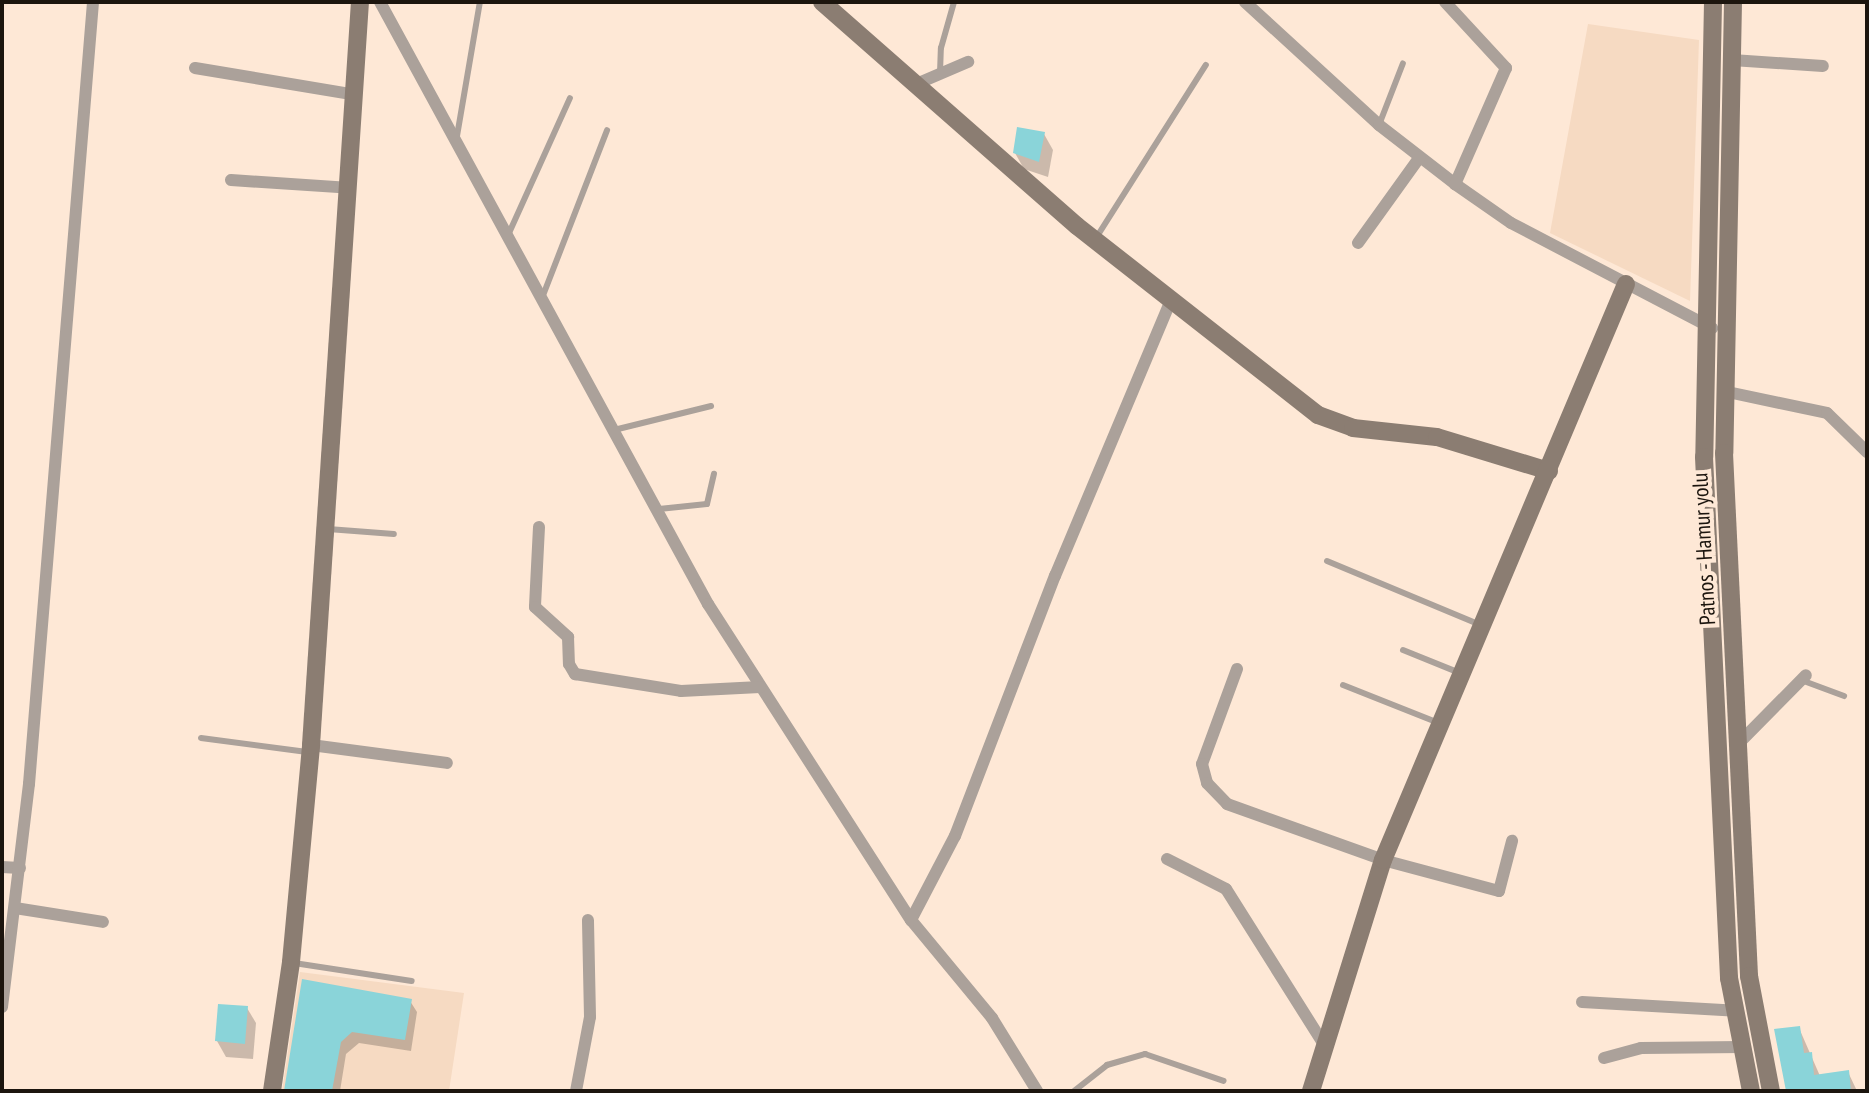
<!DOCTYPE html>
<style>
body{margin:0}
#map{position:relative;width:1869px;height:1093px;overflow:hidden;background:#fee8d6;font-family:"PT Sans Narrow",sans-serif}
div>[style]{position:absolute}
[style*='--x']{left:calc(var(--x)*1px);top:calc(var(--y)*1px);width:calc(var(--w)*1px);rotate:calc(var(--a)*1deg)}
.built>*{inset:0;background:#f6dac2}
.shadow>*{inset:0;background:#0003}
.building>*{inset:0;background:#8ad4d9}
.lane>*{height:6px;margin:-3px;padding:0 3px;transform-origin:3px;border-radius:3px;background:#aba19a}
.street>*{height:12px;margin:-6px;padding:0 6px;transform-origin:6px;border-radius:6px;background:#aba19a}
.secondary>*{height:18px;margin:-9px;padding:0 9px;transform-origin:9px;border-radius:9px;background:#8b7d72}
span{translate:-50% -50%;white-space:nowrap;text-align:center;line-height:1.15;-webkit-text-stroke:8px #fee8d6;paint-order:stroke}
.street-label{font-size:22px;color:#1c150e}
.frame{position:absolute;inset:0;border:4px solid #1c150e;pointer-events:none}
</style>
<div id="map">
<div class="built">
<i style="clip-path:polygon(1588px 24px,1699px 40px,1690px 301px,1550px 233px)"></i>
<i style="clip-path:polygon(300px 972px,464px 993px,449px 1091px,282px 1091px)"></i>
</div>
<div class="shadow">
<i style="clip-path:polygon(1044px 134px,1053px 150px,1048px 177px,1024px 169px,1015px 153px)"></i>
<i style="clip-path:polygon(304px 981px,410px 1001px,417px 1012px,411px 1051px,359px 1043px,346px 1054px,340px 1091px,286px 1091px)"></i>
<i style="clip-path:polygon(247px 1008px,256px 1023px,253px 1059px,226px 1057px,217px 1041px)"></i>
<i style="clip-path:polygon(1799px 1028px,1820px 1076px,1848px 1072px,1857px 1091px,1789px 1091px)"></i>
</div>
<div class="building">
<i style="clip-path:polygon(1017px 127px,1045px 132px,1039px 162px,1013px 153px)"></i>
<i style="clip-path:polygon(302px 979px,412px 999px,405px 1040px,352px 1032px,341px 1042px,332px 1091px,284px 1091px)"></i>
<i style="clip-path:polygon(218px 1004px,248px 1006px,245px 1044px,215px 1041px)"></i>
<i style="clip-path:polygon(1800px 1026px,1804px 1053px,1812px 1052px,1814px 1075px,1849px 1070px,1851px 1091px,1786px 1091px,1774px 1029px)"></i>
</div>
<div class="lane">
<i style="--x:940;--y:73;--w:25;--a:-88"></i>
<i style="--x:941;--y:48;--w:48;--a:-74.2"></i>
<i style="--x:1379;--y:125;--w:66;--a:-68.8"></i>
<i style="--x:457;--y:136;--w:136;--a:-80.3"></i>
<i style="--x:509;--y:233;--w:148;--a:-65.7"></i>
<i style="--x:1096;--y:238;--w:205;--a:-57.6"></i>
<i style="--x:542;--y:298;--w:180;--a:-68.8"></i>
<i style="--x:614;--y:430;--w:100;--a:-13.9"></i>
<i style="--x:659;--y:509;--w:48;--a:-5.9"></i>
<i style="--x:707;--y:504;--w:31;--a:-77"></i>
<i style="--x:328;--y:529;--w:66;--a:4.3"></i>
<i style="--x:1327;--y:561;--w:167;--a:22.6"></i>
<i style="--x:1403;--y:650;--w:61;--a:22"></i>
<i style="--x:1801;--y:680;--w:46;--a:20.4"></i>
<i style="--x:1343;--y:685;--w:103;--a:21.6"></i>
<i style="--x:201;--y:738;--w:107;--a:7.5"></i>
<i style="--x:294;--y:963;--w:119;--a:8.7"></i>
<i style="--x:1074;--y:1091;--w:42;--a:-38.2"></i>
<i style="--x:1107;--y:1065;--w:40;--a:-16"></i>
<i style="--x:1145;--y:1054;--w:83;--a:18.9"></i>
</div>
<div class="street">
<i style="--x:380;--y:2;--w:686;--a:61.42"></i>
<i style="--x:708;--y:604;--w:376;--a:57.3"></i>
<i style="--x:911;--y:920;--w:127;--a:50.4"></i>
<i style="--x:992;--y:1018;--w:86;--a:58.3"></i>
<i style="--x:1245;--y:2;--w:182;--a:42.5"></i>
<i style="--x:1379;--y:125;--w:96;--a:37.8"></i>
<i style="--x:1455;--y:184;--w:68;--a:34.9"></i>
<i style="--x:1511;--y:223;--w:227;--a:27.6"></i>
<i style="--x:1445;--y:2;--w:90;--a:47.3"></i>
<i style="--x:1506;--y:68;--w:127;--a:113.7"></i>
<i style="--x:1732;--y:60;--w:91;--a:3.8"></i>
<i style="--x:195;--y:68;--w:163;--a:9.5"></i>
<i style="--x:914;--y:85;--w:59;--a:-23.1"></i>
<i style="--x:231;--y:180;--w:119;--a:3.8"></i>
<i style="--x:1358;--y:243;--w:105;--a:-54.3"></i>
<i style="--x:1723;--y:391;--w:106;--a:11.9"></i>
<i style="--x:1827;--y:413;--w:56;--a:44.3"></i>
<i style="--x:539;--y:527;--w:80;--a:92.9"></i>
<i style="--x:535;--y:607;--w:45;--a:42.3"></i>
<i style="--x:568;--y:637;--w:27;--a:88"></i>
<i style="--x:569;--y:664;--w:12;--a:59"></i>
<i style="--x:575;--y:674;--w:107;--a:9.1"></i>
<i style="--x:681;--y:691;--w:79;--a:-2.9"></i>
<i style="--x:1237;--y:669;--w:101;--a:110.2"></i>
<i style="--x:1202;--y:764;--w:20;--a:75"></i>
<i style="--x:1207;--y:783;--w:29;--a:46"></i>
<i style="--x:1227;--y:804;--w:166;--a:19.7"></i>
<i style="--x:1383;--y:860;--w:120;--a:15"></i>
<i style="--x:1499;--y:891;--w:52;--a:-75.4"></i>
<i style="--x:311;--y:745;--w:137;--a:7.5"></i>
<i style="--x:1737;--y:745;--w:98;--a:-45.4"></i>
<i style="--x:1167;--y:859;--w:66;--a:27"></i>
<i style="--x:1226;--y:889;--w:186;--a:57.8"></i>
<i style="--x:2;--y:867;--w:18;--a:3"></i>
<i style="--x:15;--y:908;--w:89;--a:9"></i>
<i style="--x:911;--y:920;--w:95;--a:-62.4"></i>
<i style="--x:955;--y:836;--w:279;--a:-69"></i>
<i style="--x:1055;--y:576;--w:302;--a:-67.2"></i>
<i style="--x:1582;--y:1002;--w:154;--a:3.3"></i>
<i style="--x:2;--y:1007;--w:225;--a:-83.1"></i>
<i style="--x:29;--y:784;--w:785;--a:-85.32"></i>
<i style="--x:1604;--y:1058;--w:38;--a:-15"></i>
<i style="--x:1641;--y:1048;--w:102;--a:-0.6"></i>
<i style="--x:576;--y:1091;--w:75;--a:-79.3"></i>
<i style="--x:590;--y:1017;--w:97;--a:-91.2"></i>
</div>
<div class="secondary">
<i style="--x:822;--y:2;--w:339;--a:41.3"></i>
<i style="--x:1077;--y:226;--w:306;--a:38.1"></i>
<i style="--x:1318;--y:415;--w:37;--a:20"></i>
<i style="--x:1353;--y:428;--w:84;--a:6.1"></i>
<i style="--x:1437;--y:437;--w:117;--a:16.9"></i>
<i style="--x:1713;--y:2;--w:455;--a:91.1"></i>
<i style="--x:1704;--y:457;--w:522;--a:87.25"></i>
<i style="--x:1729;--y:978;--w:115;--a:79"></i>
<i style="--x:1733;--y:2;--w:451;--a:91.1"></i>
<i style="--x:1724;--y:453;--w:524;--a:87.26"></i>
<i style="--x:1749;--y:976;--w:117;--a:79.2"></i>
<i style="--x:272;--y:1091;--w:130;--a:-81.6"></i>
<i style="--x:291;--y:962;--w:218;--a:-84.7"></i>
<i style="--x:311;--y:745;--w:745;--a:-86.23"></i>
<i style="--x:1311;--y:1091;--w:242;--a:-72.7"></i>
<i style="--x:1383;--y:860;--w:625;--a:-67.13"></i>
</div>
<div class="street-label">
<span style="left:1704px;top:549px;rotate:-93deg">Patnos - Hamur yolu</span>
</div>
<div class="frame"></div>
</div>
